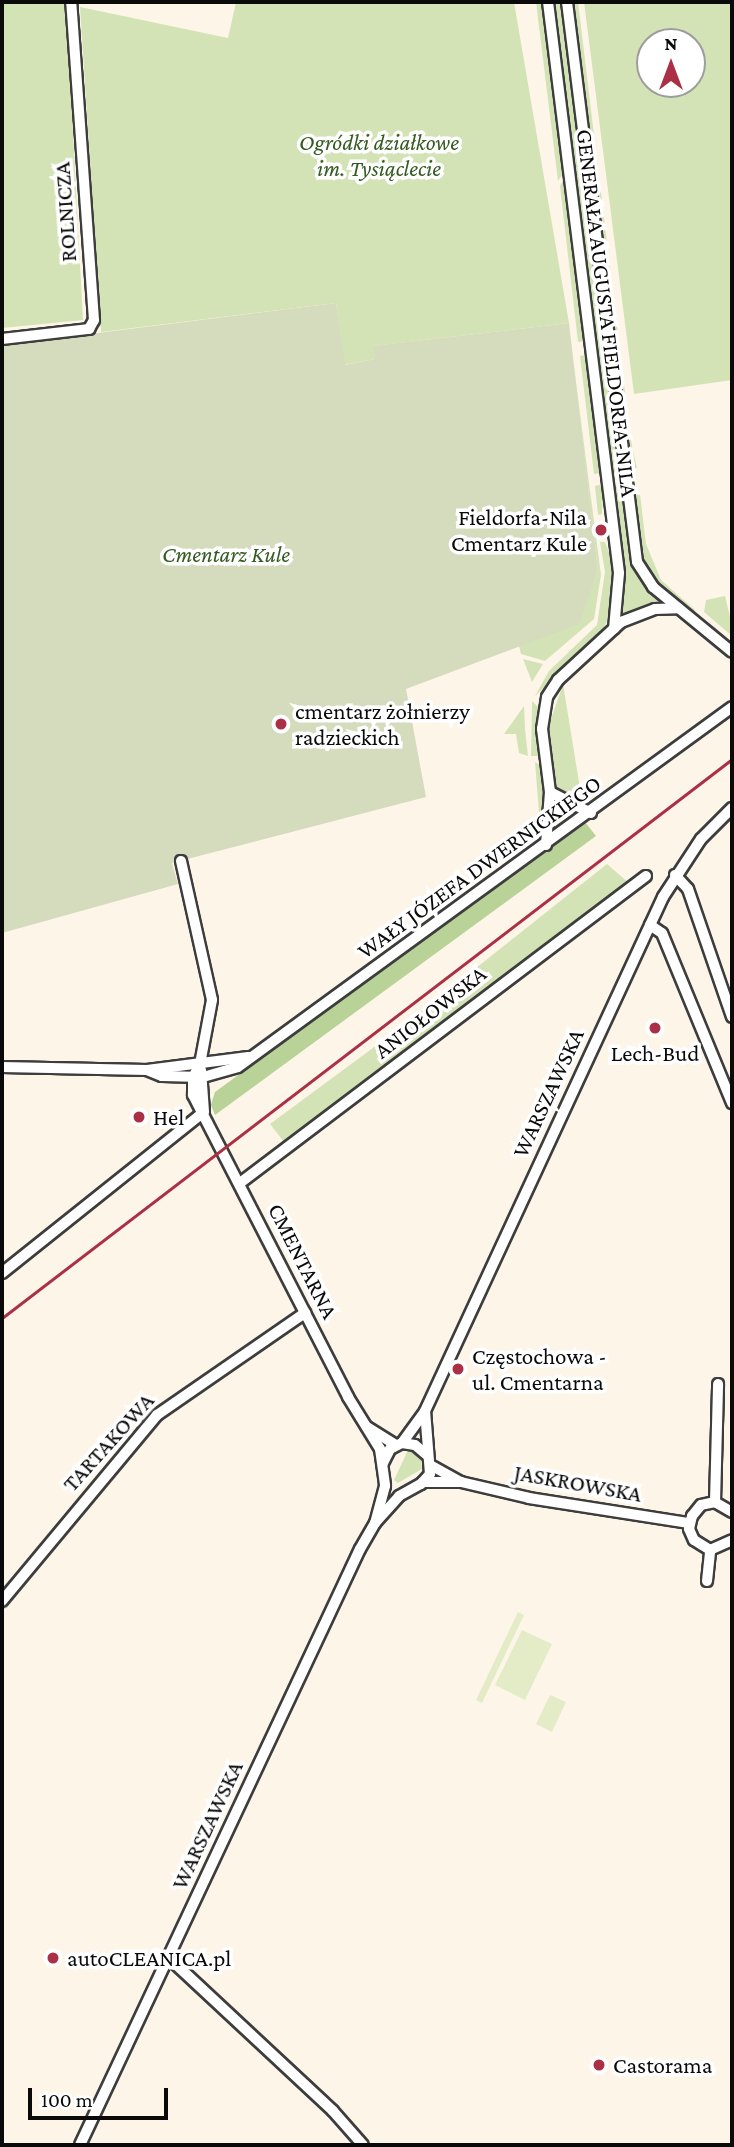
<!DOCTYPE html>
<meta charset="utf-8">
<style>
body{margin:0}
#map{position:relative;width:734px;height:2147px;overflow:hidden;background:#fdf6e8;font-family:"Crimson Pro",serif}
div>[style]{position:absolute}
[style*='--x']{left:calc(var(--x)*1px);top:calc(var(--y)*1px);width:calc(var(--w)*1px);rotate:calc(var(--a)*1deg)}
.green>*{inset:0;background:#d3e3b6}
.forest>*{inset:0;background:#b9d297}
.cemetery>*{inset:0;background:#d5dbbd}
.pitch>*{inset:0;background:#e3ebc7}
.roads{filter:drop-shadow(2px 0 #3d3d3d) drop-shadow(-2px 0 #3d3d3d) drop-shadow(0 2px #3d3d3d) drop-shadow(0 -2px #3d3d3d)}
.minor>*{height:10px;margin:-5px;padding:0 5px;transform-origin:5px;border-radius:5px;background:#fff}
.rail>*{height:2.5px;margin:-1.25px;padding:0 1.25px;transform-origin:1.25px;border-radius:1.25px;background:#ab3046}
.dots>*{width:19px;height:19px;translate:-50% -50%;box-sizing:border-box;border:4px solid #fff;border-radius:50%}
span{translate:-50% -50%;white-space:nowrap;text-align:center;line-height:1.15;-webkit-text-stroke:7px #fff;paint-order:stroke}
.park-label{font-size:23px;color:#345a21;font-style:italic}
.street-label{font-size:23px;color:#0a0a0a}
.poi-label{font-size:23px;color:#0a0a0a}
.right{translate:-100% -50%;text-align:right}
.left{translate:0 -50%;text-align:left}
.frame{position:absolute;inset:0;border:4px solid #0a0a0a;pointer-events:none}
.north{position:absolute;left:636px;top:28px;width:70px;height:70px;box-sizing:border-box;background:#fff;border:2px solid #9d9d9d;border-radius:50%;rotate:0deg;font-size:19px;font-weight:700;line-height:28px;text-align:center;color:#0a0a0a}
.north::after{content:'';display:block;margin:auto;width:24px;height:32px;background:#ab3046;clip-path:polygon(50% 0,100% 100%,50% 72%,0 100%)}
.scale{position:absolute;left:28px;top:2088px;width:140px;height:32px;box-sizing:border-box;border:4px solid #0a0a0a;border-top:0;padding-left:9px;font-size:21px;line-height:24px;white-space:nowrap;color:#0a0a0a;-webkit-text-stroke:5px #fff;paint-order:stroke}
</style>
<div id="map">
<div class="green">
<i style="clip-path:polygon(2px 2px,66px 2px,83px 320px,2px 328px)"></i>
<i style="clip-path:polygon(236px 2px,514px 2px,569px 323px,374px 346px,375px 359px,344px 365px,336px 303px,101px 332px,80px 7px,228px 38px)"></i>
<i style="clip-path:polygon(536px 2px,543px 2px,564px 172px,558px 181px)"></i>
<i style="clip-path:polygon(554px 2px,561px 2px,620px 472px,611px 473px)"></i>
<i style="clip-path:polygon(571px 2px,578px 2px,627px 409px,619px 385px)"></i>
<i style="clip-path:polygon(evenodd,584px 2px,732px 2px,732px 380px,634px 394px,584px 2px,650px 42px,692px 42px,692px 84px,650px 84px,650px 42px)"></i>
<i style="clip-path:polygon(565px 176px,585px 341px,578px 342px,560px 186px)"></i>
<i style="clip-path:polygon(572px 352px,601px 575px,594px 619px,545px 661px,521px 654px,519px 646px,578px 623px,598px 570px)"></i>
<i style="clip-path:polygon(587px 355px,601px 473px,594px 474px,580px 356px)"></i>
<i style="clip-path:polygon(629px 432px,637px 468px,629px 469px)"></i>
<i style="clip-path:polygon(621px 481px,636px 570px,666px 602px,620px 619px,622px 565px,612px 483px)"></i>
<i style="clip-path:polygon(603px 484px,602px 514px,598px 515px,595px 486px)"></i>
<i style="clip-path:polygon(640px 494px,646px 544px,661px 580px,695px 610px,693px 613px,662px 588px,643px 562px,633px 495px)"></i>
<i style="clip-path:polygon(600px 542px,605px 542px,610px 555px,613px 583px,608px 620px,597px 638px,535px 696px,549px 671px,597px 625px,605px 572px)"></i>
<i style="clip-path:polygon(725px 596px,732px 625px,732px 636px,704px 612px,706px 600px)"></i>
<i style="clip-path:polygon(523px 659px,543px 664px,532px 682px)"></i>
<i style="clip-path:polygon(563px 684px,580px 788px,588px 787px,590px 794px,567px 799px,555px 785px,548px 728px)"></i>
<i style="clip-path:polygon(532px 701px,538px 707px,539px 756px,531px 756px)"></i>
<i style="clip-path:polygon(524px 706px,525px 729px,528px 756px,519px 753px,516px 734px,504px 734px)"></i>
<i style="clip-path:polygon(535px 762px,540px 765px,546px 811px,539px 812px)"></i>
<i style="clip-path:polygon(572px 809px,582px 811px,552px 836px,554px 817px)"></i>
<i style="clip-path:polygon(607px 864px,630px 884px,284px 1142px,270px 1124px,408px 1022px)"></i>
<i style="clip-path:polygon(408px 1450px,421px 1457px,422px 1469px,398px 1483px,394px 1480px)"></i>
</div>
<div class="forest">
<i style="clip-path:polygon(585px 822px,596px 836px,215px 1115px,211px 1105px,215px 1092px)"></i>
</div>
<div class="cemetery">
<i style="clip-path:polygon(336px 303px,345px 365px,375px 359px,373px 346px,569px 323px,598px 570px,579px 624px,406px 689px,426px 797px,172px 863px,178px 884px,2px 933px,2px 345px)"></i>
</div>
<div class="pitch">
<i style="clip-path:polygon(518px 1612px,524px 1615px,482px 1703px,476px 1700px)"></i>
<i style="clip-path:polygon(522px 1630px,552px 1644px,525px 1700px,495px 1685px)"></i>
<i style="clip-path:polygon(550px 1695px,566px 1702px,552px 1732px,536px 1724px)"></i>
</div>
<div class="roads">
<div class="minor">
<i style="--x:548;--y:2;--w:575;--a:82.91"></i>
<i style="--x:619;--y:573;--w:56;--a:95.1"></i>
<i style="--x:567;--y:2;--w:564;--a:82.87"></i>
<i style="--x:637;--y:562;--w:30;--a:57"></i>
<i style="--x:653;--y:587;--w:102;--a:39.4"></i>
<i style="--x:2;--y:339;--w:88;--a:-6.6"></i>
<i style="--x:89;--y:329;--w:10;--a:-61"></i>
<i style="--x:94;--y:320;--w:319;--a:-94.1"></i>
<i style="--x:550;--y:792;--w:46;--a:27.1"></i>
<i style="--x:546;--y:845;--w:53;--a:-85.7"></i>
<i style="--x:550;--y:792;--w:64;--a:-97.2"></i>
<i style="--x:542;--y:729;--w:32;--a:-81"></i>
<i style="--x:547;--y:697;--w:20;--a:-57"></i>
<i style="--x:558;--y:680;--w:86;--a:-42.6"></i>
<i style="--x:621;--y:622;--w:36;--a:-21"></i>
<i style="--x:655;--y:609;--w:23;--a:-2"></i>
<i style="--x:181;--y:861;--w:142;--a:77.4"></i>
<i style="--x:212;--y:1000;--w:65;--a:100.6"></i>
<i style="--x:200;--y:1064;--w:15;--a:118"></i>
<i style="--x:193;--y:1077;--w:18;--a:90"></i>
<i style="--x:193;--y:1095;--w:339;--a:62.8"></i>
<i style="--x:348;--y:1397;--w:61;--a:58.4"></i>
<i style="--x:380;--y:1449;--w:37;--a:82"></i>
<i style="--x:385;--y:1486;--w:38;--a:105"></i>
<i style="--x:675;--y:875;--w:19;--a:47"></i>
<i style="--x:688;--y:889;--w:135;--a:71"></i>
<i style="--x:650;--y:925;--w:14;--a:34"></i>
<i style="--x:662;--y:933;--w:184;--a:67.6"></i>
<i style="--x:2;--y:1067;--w:145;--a:1.2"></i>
<i style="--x:147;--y:1070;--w:102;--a:-7.3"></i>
<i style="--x:147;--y:1070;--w:16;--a:22"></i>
<i style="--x:162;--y:1076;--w:41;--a:1.4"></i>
<i style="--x:203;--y:1077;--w:36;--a:-16"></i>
<i style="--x:238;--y:1067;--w:611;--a:-36.08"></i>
<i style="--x:201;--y:1070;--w:42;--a:85.9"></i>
<i style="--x:240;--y:1183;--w:509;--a:-37.1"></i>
<i style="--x:2;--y:1273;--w:258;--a:-38.6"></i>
<i style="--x:367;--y:1427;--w:34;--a:32"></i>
<i style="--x:402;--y:1443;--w:39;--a:-54"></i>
<i style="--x:425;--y:1411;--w:566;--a:-65.15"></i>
<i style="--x:663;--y:897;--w:69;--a:-56.8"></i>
<i style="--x:701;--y:839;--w:44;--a:-45"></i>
<i style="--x:383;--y:1463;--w:16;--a:-63"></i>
<i style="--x:390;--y:1449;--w:13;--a:-27"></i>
<i style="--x:402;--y:1443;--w:13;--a:9"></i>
<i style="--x:415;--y:1445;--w:17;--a:40"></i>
<i style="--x:432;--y:1466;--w:33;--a:29"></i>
<i style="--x:423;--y:1482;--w:38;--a:0"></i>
<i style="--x:461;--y:1482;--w:70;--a:13.2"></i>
<i style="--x:529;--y:1498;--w:162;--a:8.9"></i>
<i style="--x:715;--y:1502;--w:118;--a:-88.5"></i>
<i style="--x:732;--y:1512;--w:20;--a:-150"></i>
<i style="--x:715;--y:1502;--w:14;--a:168"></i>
<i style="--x:701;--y:1505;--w:14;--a:129"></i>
<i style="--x:692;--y:1516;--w:13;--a:103"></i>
<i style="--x:689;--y:1529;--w:12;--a:66"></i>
<i style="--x:694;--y:1540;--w:19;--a:32"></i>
<i style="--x:710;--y:1550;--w:24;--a:-24"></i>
<i style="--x:707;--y:1581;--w:31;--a:-84"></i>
<i style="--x:2;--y:1601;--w:242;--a:-50.2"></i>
<i style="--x:157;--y:1415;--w:180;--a:-34.6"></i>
<i style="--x:169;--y:1958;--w:224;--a:43"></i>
<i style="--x:333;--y:2111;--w:45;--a:48.6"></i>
<i style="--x:80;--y:2145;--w:658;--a:-64.84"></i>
<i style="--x:360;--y:1549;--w:30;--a:-60"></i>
<i style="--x:375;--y:1523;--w:36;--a:-48"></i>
<i style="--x:399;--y:1496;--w:25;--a:-29"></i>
<i style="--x:421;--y:1484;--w:13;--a:-48"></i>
<i style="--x:430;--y:1474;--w:63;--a:-94.5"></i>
</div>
</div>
<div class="rail">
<i style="--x:2;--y:1318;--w:919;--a:-37.44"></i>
</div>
<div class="dots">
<i style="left:601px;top:530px;background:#ab3046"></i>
<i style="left:281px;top:724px;background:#ab3046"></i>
<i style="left:655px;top:1028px;background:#ab3046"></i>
<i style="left:139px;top:1117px;background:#ab3046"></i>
<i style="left:458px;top:1369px;background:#ab3046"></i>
<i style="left:53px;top:1958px;background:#ab3046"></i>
<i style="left:599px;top:2065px;background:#ab3046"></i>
</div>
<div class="park-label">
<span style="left:379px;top:155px">Ogródki działkowe<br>im. Tysiąclecie</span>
<span style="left:226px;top:554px">Cmentarz Kule</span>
</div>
<div class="street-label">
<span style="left:65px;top:212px;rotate:-94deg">ROLNICZA</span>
<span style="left:607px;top:313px;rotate:83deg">GENERAŁA AUGUSTA FIELDORFA-NILA</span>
<span style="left:479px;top:867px;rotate:-36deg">WAŁY JÓZEFA DWERNICKIEGO</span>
<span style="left:430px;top:1012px;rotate:-38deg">ANIOŁOWSKA</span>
<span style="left:548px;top:1093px;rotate:-65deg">WARSZAWSKA</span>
<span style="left:303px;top:1261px;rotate:63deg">CMENTARNA</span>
<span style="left:108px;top:1442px;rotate:-48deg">TARTAKOWA</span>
<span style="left:578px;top:1483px;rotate:10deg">JASKROWSKA</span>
<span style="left:207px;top:1825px;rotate:-65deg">WARSZAWSKA</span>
</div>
<div class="poi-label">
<span class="right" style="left:587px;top:530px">Fieldorfa-Nila<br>Cmentarz Kule</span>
<span class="left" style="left:295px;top:724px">cmentarz żołnierzy<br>radzieckich</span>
<span style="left:655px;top:1053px">Lech-Bud</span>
<span class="left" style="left:153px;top:1117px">Hel</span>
<span class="left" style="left:472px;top:1369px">Częstochowa -<br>ul. Cmentarna</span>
<span class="left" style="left:67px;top:1958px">autoCLEANICA.pl</span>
<span class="left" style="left:613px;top:2065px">Castorama</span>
</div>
<div class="frame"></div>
<div class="north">N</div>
<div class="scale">100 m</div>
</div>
